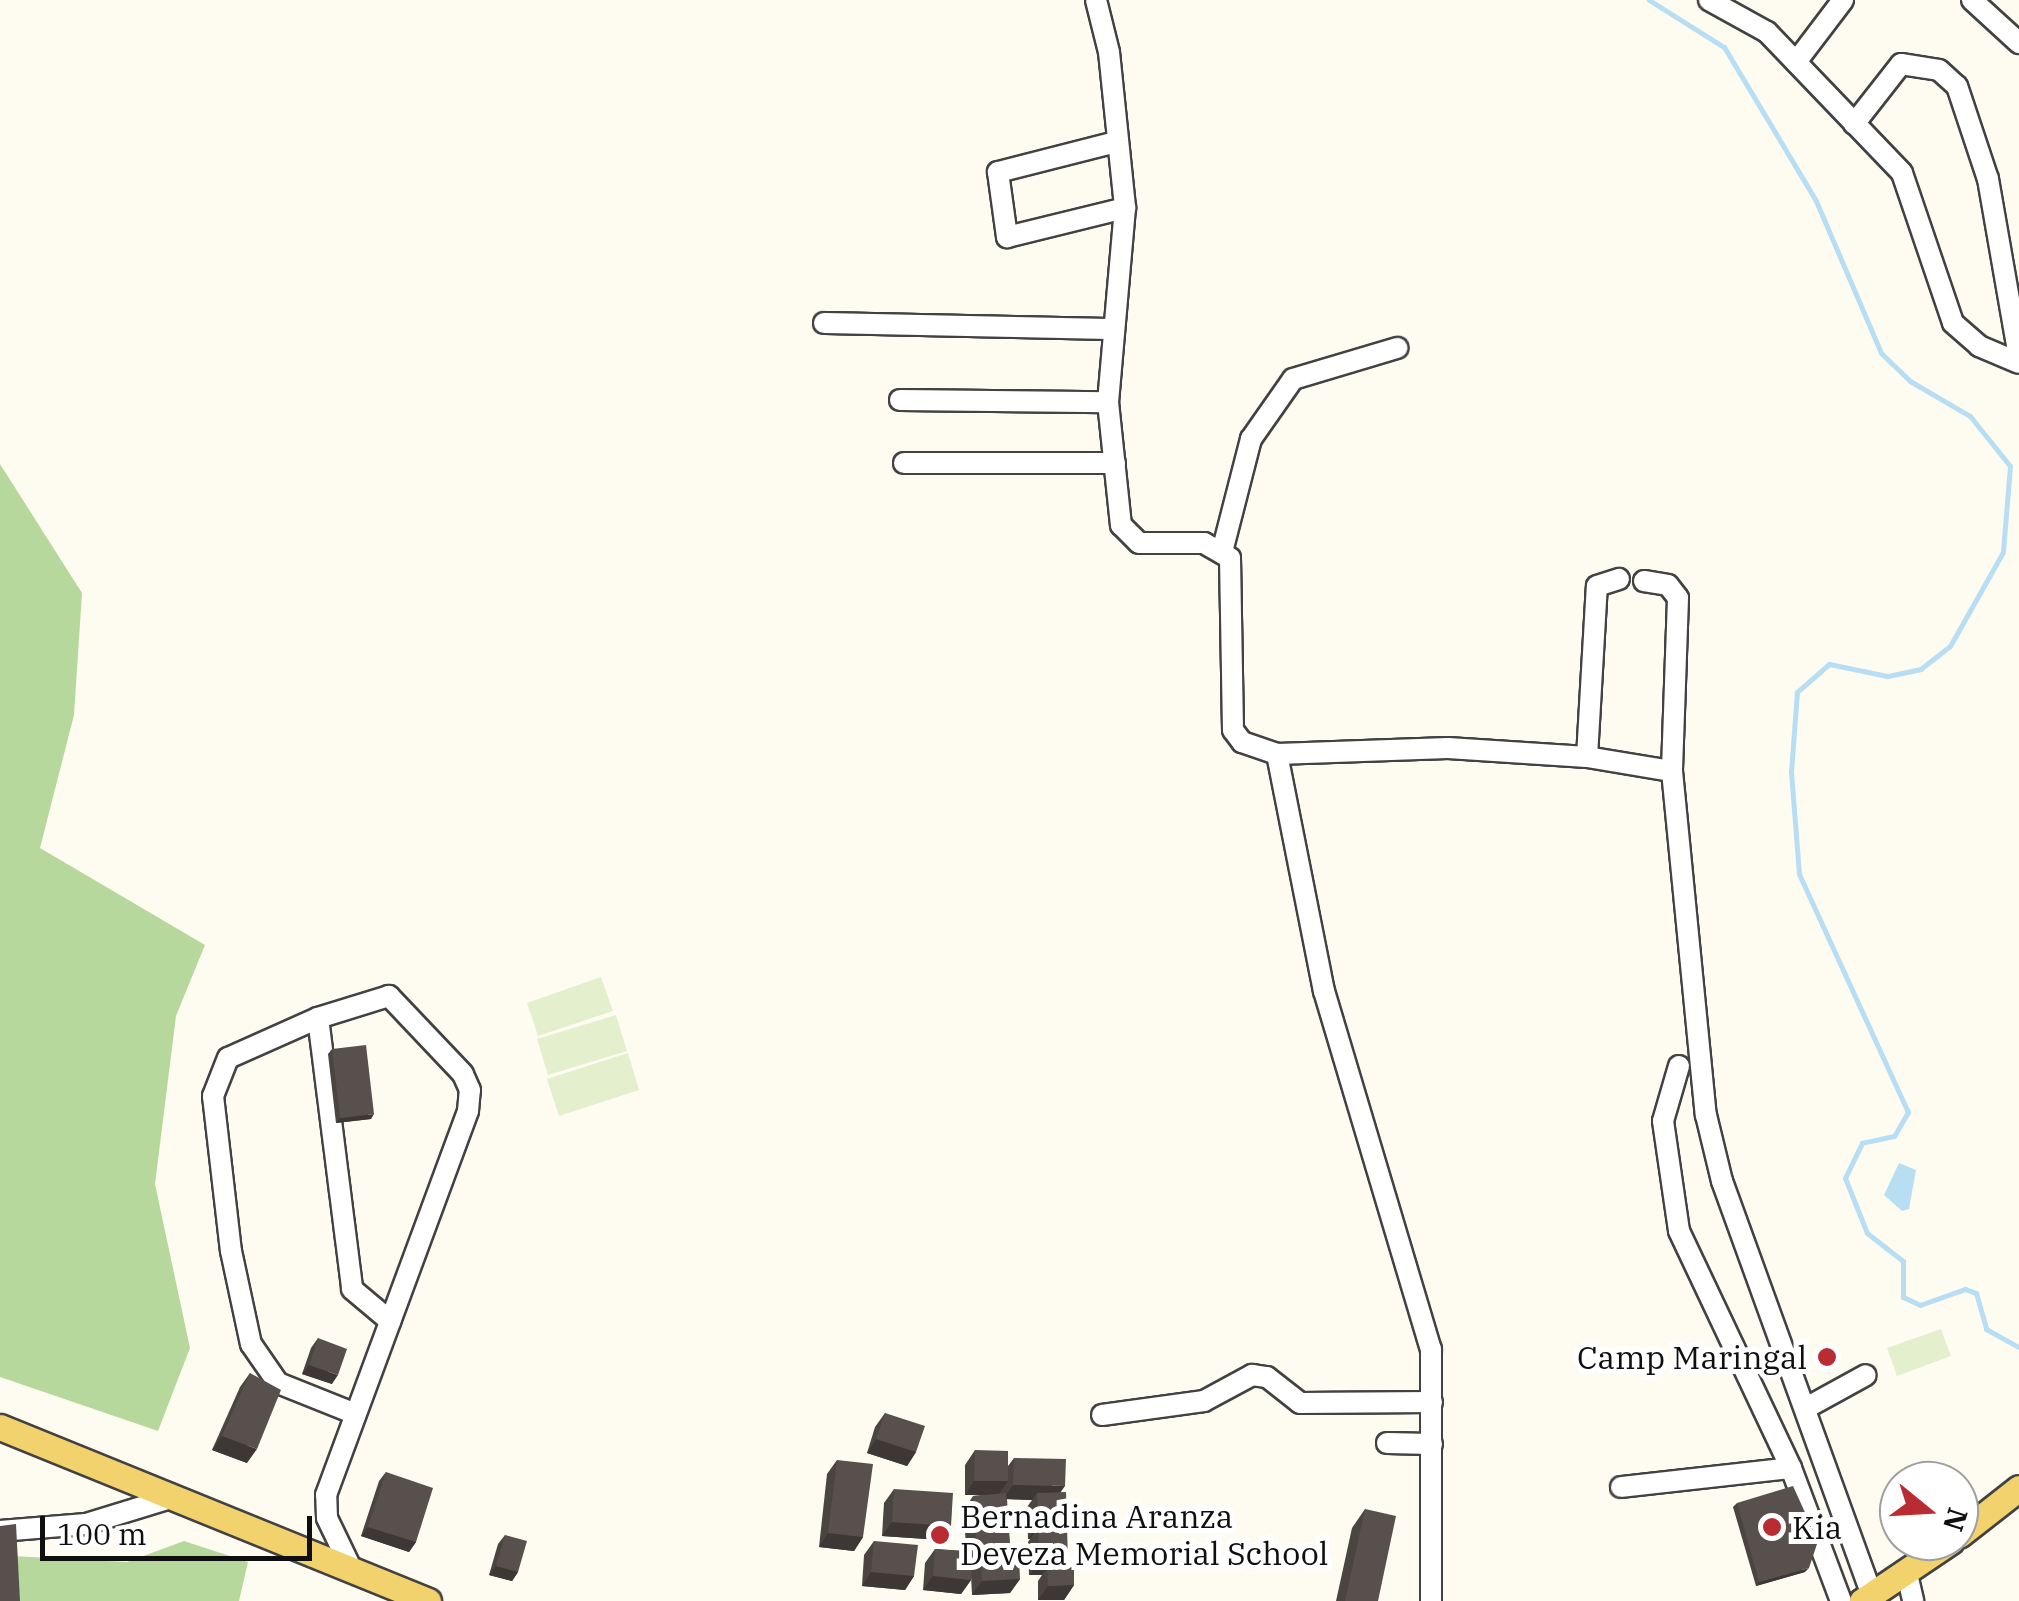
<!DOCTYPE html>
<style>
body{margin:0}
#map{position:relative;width:2019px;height:1601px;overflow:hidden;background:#fefcf1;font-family:"IBM Plex Serif",serif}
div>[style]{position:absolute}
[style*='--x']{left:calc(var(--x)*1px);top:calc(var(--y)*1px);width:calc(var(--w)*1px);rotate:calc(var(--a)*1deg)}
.forest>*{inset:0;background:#b7d89c}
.pitch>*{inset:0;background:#e4efcd}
.water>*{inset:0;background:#b8def4}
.stream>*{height:5px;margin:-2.5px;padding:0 2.5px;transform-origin:2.5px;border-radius:2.5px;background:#b8def4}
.roads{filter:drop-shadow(2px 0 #424242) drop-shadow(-2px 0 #424242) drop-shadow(0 2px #424242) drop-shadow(0 -2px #424242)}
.minor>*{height:20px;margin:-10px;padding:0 10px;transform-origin:10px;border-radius:10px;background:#fff}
.major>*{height:25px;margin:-12.5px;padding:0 12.5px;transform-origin:12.5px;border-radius:12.5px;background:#f2d26d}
.wall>*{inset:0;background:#4b4541}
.shaded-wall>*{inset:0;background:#3d3835}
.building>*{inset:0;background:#57504c}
.dots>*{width:28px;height:28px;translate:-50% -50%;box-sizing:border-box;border:5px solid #fff;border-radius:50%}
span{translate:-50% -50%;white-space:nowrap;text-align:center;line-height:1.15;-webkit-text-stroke:10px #fff;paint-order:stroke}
.poi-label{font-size:32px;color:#0f0f0f}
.right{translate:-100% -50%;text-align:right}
.left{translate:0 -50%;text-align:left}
.north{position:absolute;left:1879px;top:1461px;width:100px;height:100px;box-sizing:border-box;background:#fff;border:2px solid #9f9f9f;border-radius:50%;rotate:108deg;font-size:28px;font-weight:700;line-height:40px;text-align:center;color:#0f0f0f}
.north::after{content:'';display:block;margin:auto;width:35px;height:45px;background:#b92c33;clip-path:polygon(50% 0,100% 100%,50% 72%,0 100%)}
.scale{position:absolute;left:40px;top:1516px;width:272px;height:45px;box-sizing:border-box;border:5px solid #0f0f0f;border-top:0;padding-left:12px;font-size:30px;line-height:35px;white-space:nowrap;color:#0f0f0f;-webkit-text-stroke:8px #fff;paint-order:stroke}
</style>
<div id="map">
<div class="forest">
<i style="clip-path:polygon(0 464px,82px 593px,74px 715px,40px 848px,205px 945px,176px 1016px,155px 1184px,190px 1348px,158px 1431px,0 1377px)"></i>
<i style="clip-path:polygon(184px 1541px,248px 1562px,239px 1601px,15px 1601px,12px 1556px,127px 1562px)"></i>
</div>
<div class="pitch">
<i style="clip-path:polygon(601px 977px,613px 1011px,538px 1036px,527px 1003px)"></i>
<i style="clip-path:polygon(616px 1015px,627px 1051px,548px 1075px,537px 1039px)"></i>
<i style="clip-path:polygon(628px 1053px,639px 1090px,559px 1116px,547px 1079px)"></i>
<i style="clip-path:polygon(1941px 1329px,1951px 1356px,1897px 1376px,1887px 1348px)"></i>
</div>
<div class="water">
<i style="clip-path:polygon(1899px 1163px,1916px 1170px,1909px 1209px,1902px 1211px,1884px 1195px)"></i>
</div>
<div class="stream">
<i style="--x:1649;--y:0;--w:89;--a:32.1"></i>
<i style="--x:1724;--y:47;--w:179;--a:59.1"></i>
<i style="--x:1816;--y:201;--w:165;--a:66.8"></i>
<i style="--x:1881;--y:353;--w:40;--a:44"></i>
<i style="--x:1910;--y:381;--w:69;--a:30.3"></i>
<i style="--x:1970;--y:416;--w:64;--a:51.3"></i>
<i style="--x:2010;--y:466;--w:86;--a:94.7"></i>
<i style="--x:2003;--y:552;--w:108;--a:119.4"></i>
<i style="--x:1950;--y:646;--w:37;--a:142"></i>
<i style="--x:1921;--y:669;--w:35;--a:168"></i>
<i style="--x:1887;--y:676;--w:59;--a:-168.3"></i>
<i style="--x:1829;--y:664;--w:43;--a:138.8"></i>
<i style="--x:1797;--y:692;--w:80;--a:94.3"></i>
<i style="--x:1791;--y:772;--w:102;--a:85.5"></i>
<i style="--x:1799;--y:874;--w:262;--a:65.4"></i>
<i style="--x:1908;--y:1112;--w:28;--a:120"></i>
<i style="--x:1894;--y:1136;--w:33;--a:168"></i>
<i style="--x:1862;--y:1143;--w:39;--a:116"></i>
<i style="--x:1845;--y:1178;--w:59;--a:68.2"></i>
<i style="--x:1867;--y:1233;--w:46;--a:37.9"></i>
<i style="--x:1903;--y:1261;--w:36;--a:90"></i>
<i style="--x:1903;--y:1297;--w:19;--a:25"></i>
<i style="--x:1920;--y:1305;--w:48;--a:-19.6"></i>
<i style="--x:1965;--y:1289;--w:12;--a:20"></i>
<i style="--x:1976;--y:1293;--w:37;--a:74"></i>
<i style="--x:1986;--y:1329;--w:38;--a:29"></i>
</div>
<div class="roads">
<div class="minor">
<i style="--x:1096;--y:0;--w:54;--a:76"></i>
<i style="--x:1109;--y:52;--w:157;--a:84.1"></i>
<i style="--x:1125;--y:208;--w:195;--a:95"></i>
<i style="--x:1108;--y:402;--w:124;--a:84"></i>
<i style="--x:1121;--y:525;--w:25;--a:45"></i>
<i style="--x:1139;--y:543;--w:65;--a:0"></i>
<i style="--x:1204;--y:543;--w:30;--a:30"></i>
<i style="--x:1230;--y:558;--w:172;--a:89"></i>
<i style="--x:1233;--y:730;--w:15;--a:53"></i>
<i style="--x:1242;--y:742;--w:37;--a:19"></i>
<i style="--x:1277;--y:754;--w:242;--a:78.8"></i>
<i style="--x:1324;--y:991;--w:374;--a:73.4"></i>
<i style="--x:1431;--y:1349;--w:252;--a:90"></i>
<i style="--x:1709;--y:0;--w:66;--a:28.9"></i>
<i style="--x:1767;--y:32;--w:195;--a:46.2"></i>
<i style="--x:1902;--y:173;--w:158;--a:71.2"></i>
<i style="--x:1953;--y:323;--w:35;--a:41"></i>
<i style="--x:1979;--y:346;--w:43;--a:23"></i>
<i style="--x:1972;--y:0;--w:64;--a:42.5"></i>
<i style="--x:1796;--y:62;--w:78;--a:-52.8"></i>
<i style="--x:1854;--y:124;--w:76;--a:-51.9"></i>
<i style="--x:1901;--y:64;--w:38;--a:9"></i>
<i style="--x:1939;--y:70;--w:24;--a:42"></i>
<i style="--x:1957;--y:86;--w:98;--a:71.6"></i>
<i style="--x:1988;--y:179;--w:181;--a:80.1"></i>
<i style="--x:1116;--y:142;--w:122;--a:165.7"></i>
<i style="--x:998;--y:172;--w:66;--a:82.1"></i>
<i style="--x:1007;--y:237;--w:122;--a:-13.8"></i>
<i style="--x:824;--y:323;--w:287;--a:1.2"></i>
<i style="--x:900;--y:400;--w:208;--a:0.6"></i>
<i style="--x:904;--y:463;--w:211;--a:0"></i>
<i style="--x:1223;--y:548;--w:113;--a:-75.6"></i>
<i style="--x:1251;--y:439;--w:73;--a:-55"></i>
<i style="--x:1293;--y:379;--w:109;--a:-16.6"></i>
<i style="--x:1644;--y:581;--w:24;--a:9"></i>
<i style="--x:1668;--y:585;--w:16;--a:52"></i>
<i style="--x:1678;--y:598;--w:173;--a:92"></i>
<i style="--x:1672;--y:771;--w:346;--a:84.4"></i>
<i style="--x:1706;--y:1115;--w:68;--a:76.4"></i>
<i style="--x:1722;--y:1181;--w:440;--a:70.1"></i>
<i style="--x:1277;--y:754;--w:171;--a:-2"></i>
<i style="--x:1448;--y:748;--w:139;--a:3.7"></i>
<i style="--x:1587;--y:757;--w:86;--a:9.4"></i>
<i style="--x:1587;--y:757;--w:171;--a:-86.7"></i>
<i style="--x:1597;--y:586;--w:23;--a:-18"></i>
<i style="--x:318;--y:1018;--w:273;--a:82.8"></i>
<i style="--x:352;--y:1289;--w:50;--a:40.1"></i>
<i style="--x:1679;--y:1066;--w:57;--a:106.2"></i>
<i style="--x:1663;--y:1121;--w:111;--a:81.7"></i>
<i style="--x:1679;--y:1231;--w:262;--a:64.7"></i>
<i style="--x:1791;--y:1468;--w:142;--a:69.4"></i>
<i style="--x:1806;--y:1408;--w:68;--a:-28.8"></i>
<i style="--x:1102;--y:1415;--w:103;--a:-7.8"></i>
<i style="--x:1204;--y:1401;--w:55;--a:-28.4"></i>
<i style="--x:1252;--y:1375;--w:15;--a:8"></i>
<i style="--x:1267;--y:1377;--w:42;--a:38.2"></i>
<i style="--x:1300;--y:1403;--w:132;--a:-0.4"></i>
<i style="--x:1387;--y:1443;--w:45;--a:1.3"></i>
<i style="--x:1621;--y:1487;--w:171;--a:-6.4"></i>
<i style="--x:0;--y:1531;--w:86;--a:-4.7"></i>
<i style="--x:86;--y:1524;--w:92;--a:-17.1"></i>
<i style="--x:352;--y:1570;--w:58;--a:-115.7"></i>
<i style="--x:327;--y:1518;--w:23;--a:-92"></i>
<i style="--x:326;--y:1495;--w:409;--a:-69.7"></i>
<i style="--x:468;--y:1111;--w:21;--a:-85"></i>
<i style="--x:470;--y:1090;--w:17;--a:-114"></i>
<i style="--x:463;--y:1074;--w:108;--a:-133.5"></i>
<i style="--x:389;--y:996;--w:74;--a:162.8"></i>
<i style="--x:318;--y:1018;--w:98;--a:156"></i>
<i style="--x:228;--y:1058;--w:41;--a:111.5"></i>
<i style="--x:213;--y:1096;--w:156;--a:83.4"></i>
<i style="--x:231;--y:1251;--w:95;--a:77.9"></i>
<i style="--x:251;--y:1344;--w:47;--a:55.3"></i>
<i style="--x:278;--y:1383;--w:81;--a:21.8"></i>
<i style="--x:1907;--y:1574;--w:28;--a:77"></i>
</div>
<div class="major">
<i style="--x:0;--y:1427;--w:462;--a:22.1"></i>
<i style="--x:1959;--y:1535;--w:76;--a:-38.1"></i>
<i style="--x:1862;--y:1601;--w:107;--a:-34"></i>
</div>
</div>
<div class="wall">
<i style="clip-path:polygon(332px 1049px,371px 1119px,336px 1123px,328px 1054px)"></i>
<i style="clip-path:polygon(318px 1338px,332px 1384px,302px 1374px,311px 1348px)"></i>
<i style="clip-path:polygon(250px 1373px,247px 1463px,212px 1450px,240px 1387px)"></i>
<i style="clip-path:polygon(885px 1413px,916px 1452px,907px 1466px,867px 1453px,875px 1427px)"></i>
<i style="clip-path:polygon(975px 1450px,1008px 1466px,1014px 1458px,1061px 1492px,1068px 1560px,1063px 1567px,1074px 1585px,1064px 1600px,1038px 1600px,1038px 1581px,1042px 1575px,1029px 1575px,1028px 1542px,1030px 1539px,1028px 1539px,1027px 1507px,1032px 1500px,1007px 1499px,1010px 1546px,1002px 1557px,1020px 1579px,1010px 1593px,972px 1595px,971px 1576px,971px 1580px,961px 1594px,923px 1590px,925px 1563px,935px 1549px,966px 1551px,964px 1510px,973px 1496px,983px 1495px,965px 1495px,965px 1465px)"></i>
<i style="clip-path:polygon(837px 1460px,863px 1537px,854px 1551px,819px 1547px,827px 1474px)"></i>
<i style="clip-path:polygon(386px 1472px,416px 1542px,409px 1552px,361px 1536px,379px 1481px)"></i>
<i style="clip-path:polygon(894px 1489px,951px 1526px,941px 1540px,882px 1536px,884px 1503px)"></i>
<i style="clip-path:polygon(1737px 1503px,1805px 1572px,1756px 1586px,1733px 1507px)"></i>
<i style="clip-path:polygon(1365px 1509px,1378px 1601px,1336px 1601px,1352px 1528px)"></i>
<i style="clip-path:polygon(505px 1535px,518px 1572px,512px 1581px,489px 1575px,498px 1544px)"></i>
<i style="clip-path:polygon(874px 1541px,914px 1576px,905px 1590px,862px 1586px,864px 1555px)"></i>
</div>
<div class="shaded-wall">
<i style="clip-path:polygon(374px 1114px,371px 1119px,336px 1123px,340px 1118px)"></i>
<i style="clip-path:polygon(309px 1365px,338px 1375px,332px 1384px,302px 1374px)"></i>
<i style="clip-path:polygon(222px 1436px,257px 1449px,247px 1463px,212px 1450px)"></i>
<i style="clip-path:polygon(876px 1439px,916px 1452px,907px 1466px,867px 1453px)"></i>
<i style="clip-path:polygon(974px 1481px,1008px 1481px,998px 1495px,965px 1495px)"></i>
<i style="clip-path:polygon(1013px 1485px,1065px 1486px,1055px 1500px,1037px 1493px,1032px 1500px,1003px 1499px)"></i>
<i style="clip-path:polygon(892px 1522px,951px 1526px,941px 1540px,882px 1536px)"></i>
<i style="clip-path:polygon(1067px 1524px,1057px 1539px,1038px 1528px,1030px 1539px,1028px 1539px,1038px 1525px)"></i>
<i style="clip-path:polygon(368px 1527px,416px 1542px,409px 1552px,361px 1536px)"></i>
<i style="clip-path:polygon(828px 1533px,863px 1537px,854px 1551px,819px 1547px)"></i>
<i style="clip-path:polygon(1010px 1546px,1000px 1560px,981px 1558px,978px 1561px,967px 1562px,977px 1548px)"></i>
<i style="clip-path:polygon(1068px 1560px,1058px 1574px,1047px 1567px,1042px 1575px,1029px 1575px,1039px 1561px)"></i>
<i style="clip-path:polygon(496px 1566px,518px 1572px,512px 1581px,489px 1575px)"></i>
<i style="clip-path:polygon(1809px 1568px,1805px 1572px,1756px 1586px,1759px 1582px)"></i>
<i style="clip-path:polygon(871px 1572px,914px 1576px,905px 1590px,862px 1586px)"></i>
<i style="clip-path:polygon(933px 1576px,971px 1580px,961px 1594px,923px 1590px)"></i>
<i style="clip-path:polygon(1020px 1579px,1010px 1593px,972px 1595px,982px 1581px)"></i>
<i style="clip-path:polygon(1074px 1585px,1064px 1600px,1038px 1600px,1048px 1586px)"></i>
</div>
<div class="building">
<i style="clip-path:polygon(366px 1045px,374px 1114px,340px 1118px,332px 1049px)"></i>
<i style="clip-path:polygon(318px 1338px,347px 1349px,338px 1375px,309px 1365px)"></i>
<i style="clip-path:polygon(250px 1373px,281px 1390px,257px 1449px,222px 1436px)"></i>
<i style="clip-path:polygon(885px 1413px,925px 1426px,916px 1452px,876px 1439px)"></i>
<i style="clip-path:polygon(975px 1450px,1008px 1451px,1008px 1481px,974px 1481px)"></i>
<i style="clip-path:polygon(1014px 1458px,1066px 1459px,1065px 1486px,1013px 1485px)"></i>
<i style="clip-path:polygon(837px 1460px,873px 1464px,863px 1537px,828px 1533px)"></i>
<i style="clip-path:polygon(386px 1472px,433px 1488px,416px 1542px,368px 1527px)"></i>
<i style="clip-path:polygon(1793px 1486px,1818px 1541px,1809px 1568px,1759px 1582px,1737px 1503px)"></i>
<i style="clip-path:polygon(894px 1489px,953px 1493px,951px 1526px,892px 1522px)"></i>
<i style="clip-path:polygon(1066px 1492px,1067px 1524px,1038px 1525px,1037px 1493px)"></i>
<i style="clip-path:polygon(1006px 1493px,1010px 1546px,977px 1548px,973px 1496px)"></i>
<i style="clip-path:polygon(1365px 1509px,1396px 1516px,1378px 1601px,1345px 1601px)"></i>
<i style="clip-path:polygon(16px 1524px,20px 1601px,0 1601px,0 1526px)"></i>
<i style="clip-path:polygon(1067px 1527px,1068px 1560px,1039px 1561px,1038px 1528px)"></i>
<i style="clip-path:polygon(505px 1535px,527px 1541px,518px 1572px,496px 1566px)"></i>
<i style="clip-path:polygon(874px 1541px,918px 1545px,914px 1576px,871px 1572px)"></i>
<i style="clip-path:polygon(935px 1549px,973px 1552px,971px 1580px,933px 1576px)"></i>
<i style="clip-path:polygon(1019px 1556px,1020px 1579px,982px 1581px,981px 1558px)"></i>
<i style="clip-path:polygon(1047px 1567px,1074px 1567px,1074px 1585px,1048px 1586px)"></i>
</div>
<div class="dots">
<i style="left:1827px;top:1357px;background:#b92c33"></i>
<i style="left:1772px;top:1527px;background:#b92c33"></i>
<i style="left:940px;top:1535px;background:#b92c33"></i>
</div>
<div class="poi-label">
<span class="right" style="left:1807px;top:1357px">Camp Maringal</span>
<span class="left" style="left:960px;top:1535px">Bernadina Aranza<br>Deveza Memorial School</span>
<span class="left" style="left:1792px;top:1527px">Kia</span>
</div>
<div class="north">N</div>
<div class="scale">100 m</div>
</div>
